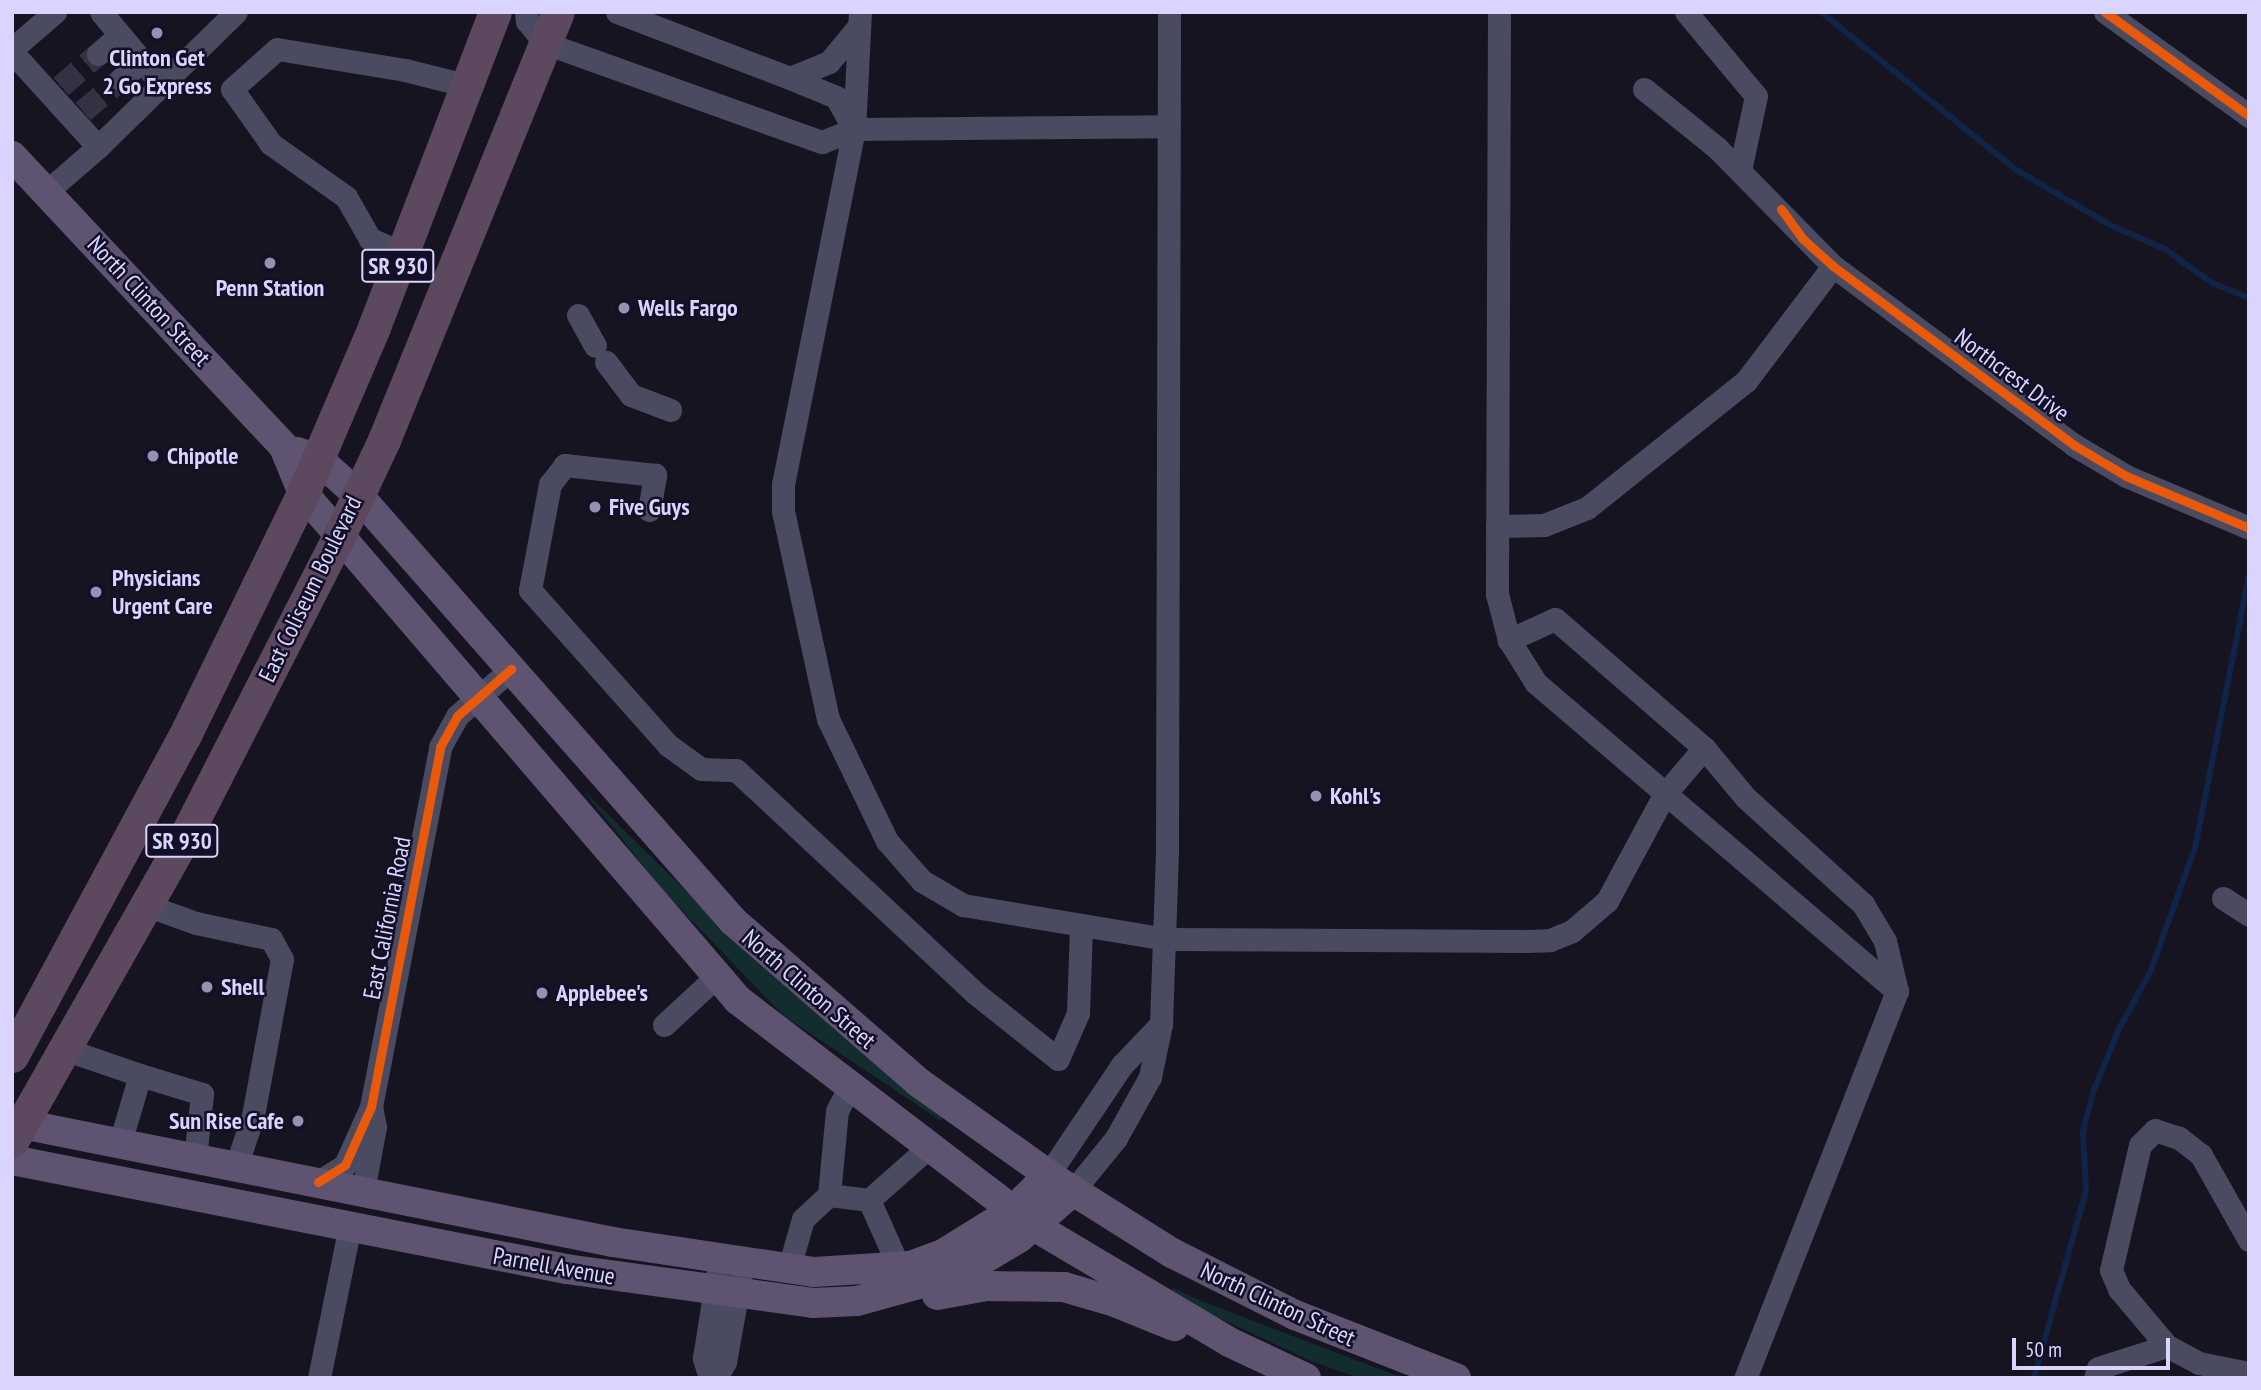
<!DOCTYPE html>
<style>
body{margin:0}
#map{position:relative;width:2261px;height:1390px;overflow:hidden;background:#161421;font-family:"PT Sans Narrow",sans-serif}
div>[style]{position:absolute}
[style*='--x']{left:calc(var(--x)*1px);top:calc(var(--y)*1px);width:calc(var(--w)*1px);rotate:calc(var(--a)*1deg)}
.green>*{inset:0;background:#132c2d}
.stream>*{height:6px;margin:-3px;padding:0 3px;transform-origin:3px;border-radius:3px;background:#102447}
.minor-tunnel>*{height:23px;margin-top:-11.5px;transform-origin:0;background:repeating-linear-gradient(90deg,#333142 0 23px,transparent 0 34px)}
.minor>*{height:23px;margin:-11.5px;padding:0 11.5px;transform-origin:11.5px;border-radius:11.5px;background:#4a4a61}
.major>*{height:30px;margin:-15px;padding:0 15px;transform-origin:15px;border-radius:15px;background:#5e5472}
.highway>*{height:33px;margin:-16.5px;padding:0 16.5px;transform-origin:16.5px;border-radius:16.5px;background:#5c4960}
.cycleway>*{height:9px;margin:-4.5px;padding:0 4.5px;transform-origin:4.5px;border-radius:4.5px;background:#e8590c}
.dots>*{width:19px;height:19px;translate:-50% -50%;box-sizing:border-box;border:4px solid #130f26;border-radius:50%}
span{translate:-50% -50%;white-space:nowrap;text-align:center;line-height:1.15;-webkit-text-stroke:5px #130f26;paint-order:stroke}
.shield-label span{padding:2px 5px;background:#130f26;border:2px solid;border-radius:5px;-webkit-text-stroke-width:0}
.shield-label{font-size:23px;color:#d9d5ff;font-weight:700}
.poi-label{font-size:24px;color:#d9d5ff;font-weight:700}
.left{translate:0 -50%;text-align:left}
.right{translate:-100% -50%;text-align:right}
.street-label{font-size:24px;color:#d9d5ff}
.frame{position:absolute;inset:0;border:14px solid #d9d5ff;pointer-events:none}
.scale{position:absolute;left:2012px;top:1338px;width:158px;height:32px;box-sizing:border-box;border:4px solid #d9d5ff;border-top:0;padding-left:9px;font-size:21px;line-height:24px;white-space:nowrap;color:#d9d5ff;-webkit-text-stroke:5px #130f26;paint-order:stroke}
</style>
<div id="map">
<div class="green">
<i style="clip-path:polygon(581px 788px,771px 974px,943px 1116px,941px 1121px,784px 1016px,666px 894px)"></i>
<i style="clip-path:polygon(1173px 1288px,1201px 1301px,1403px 1378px,1359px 1378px,1311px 1361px,1191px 1305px,1171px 1292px)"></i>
</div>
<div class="stream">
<i style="--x:1821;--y:12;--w:250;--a:39"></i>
<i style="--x:2015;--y:169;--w:110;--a:30.5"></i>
<i style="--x:2110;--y:225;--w:60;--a:23.6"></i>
<i style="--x:2165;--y:249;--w:58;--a:35.9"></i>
<i style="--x:2212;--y:283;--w:40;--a:22"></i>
<i style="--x:2034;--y:1378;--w:195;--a:-74.5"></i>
<i style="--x:2086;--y:1190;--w:58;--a:-93"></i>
<i style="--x:2083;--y:1132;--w:41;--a:-76"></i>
<i style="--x:2093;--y:1092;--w:68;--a:-67.6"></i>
<i style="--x:2119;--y:1029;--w:67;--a:-61.5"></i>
<i style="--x:2151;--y:970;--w:130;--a:-70.2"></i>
<i style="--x:2195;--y:848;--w:278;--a:-78.8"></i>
</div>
<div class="minor-tunnel">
<i style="--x:61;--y:86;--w:49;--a:-40.9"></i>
<i style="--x:83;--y:111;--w:50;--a:-40.1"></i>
</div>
<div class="minor">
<i style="--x:101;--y:12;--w:95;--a:50.1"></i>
<i style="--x:526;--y:12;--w:9;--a:84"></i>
<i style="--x:527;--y:21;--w:28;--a:51"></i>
<i style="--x:545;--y:43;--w:294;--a:19.7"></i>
<i style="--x:822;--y:142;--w:35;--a:-22"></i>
<i style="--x:854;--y:129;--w:315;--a:-0.5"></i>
<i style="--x:617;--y:12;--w:185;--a:20.9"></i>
<i style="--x:790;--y:78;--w:42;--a:-22.3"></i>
<i style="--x:829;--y:62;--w:47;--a:-50.2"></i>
<i style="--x:860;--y:12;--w:117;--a:92.9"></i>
<i style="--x:854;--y:129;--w:362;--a:101.3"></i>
<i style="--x:783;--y:484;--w:27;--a:90"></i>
<i style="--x:783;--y:511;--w:213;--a:77.8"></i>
<i style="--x:828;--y:719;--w:136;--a:64.2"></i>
<i style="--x:887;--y:841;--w:53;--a:48.8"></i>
<i style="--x:922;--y:881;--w:48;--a:30.3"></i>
<i style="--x:963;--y:905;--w:206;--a:9.5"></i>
<i style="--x:1166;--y:939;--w:360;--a:0.3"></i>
<i style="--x:1526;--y:941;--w:24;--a:-2"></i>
<i style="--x:1550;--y:940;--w:24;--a:-22"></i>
<i style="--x:1572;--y:931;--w:46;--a:-40.6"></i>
<i style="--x:1607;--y:901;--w:120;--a:-61.7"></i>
<i style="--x:1664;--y:795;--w:62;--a:-49.6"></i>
<i style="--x:1704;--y:748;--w:197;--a:-139.1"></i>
<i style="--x:1555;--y:619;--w:51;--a:155.5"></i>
<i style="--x:1499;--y:12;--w:582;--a:90.2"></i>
<i style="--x:1497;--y:594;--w:48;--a:75.4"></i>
<i style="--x:1509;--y:640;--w:51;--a:57.9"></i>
<i style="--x:1536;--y:683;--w:475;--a:40.5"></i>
<i style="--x:1897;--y:991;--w:416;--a:111.4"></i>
<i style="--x:1686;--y:12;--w:109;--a:50.2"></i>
<i style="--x:1756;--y:96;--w:76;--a:102.2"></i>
<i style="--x:2105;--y:12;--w:178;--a:35.8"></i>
<i style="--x:12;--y:49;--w:57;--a:-40.7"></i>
<i style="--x:12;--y:52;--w:128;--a:47.8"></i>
<i style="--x:98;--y:147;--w:69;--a:139.1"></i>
<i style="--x:98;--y:54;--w:29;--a:-41"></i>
<i style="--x:790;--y:78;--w:50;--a:22.4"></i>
<i style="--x:836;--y:97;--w:37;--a:61"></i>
<i style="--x:121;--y:79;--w:28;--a:-41"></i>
<i style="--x:1644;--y:89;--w:94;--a:38.9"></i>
<i style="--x:1717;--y:148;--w:165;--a:45.5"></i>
<i style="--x:1833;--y:266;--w:300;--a:36.6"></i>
<i style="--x:2074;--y:445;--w:61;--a:30.8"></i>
<i style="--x:2126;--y:476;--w:134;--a:22.9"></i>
<i style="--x:98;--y:147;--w:193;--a:-44.4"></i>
<i style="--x:403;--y:253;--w:36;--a:-157"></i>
<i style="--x:370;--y:239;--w:48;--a:-119.7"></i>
<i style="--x:346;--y:197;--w:92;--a:-144.8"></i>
<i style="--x:271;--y:144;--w:67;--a:-125.3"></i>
<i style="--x:232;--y:89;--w:60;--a:-41.6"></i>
<i style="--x:277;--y:49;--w:130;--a:9.3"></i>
<i style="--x:405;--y:70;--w:66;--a:14"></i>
<i style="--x:578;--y:315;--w:35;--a:61"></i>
<i style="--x:606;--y:362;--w:41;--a:52.9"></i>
<i style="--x:631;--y:395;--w:42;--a:21"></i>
<i style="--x:649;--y:510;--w:36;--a:-80"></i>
<i style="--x:655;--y:475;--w:91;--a:-173.7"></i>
<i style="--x:565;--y:465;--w:24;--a:128"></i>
<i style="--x:550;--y:484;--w:108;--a:100.7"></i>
<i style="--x:530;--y:590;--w:208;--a:48.3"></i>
<i style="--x:668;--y:745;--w:41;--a:36"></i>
<i style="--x:701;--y:769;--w:35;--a:2"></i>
<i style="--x:736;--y:770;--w:327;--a:43"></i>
<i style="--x:975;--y:993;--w:106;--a:38.5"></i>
<i style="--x:1058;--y:1059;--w:50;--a:-66.5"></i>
<i style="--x:1078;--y:1013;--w:88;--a:-88"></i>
<i style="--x:1497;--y:526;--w:47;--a:-1.2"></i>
<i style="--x:1544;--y:525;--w:46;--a:-21.6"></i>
<i style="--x:1587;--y:508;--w:203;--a:-38.6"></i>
<i style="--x:1746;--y:381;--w:144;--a:-52.9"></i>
<i style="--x:1704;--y:748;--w:65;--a:50"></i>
<i style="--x:1746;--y:798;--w:158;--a:42.2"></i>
<i style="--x:1863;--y:904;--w:43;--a:59.3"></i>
<i style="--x:1885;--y:941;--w:51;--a:76.5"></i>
<i style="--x:2223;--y:898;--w:31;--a:33"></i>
<i style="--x:146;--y:905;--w:53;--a:19.8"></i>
<i style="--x:196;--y:923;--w:77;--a:12"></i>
<i style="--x:271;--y:939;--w:23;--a:61"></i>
<i style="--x:282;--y:959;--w:160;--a:100.5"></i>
<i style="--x:253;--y:1116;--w:53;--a:108.8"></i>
<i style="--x:664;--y:1025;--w:72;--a:-42.8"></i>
<i style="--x:64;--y:1049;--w:80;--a:18.9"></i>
<i style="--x:140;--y:1075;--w:71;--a:106.4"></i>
<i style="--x:140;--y:1075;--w:65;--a:17"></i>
<i style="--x:202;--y:1094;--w:64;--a:96.2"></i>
<i style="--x:1048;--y:1175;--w:133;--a:-56.1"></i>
<i style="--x:1122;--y:1065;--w:57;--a:-46.4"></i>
<i style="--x:318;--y:1182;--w:32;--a:-32"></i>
<i style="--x:345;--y:1165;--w:64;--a:-65.9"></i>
<i style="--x:371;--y:1107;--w:367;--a:-79.1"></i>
<i style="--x:440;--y:747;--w:35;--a:-61"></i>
<i style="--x:457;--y:716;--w:72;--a:-41"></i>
<i style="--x:363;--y:1191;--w:65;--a:-79.4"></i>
<i style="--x:375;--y:1127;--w:20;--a:-101"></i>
<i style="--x:1073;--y:1191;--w:68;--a:-50.9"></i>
<i style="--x:1116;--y:1138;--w:70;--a:-60.9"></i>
<i style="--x:1150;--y:1077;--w:54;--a:-78.3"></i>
<i style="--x:1161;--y:1024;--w:172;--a:-88"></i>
<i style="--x:1167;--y:852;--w:840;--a:-89.86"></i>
<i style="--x:829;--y:1195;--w:84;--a:-84.6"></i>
<i style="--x:837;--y:1111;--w:27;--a:-63"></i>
<i style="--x:869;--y:1200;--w:73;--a:65.9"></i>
<i style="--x:2249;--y:1240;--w:98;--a:-119.5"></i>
<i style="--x:2201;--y:1155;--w:28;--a:-142"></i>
<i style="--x:2179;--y:1138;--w:25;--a:-162"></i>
<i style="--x:2155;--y:1130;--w:21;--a:135"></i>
<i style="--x:2140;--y:1145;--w:53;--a:103"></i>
<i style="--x:2128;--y:1197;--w:75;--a:103.1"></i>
<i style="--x:2111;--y:1270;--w:21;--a:67"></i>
<i style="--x:2119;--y:1289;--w:75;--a:49.9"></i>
<i style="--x:2167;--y:1346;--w:36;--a:28"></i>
<i style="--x:2199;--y:1363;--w:51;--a:11.3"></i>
<i style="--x:789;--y:1268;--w:51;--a:-74.1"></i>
<i style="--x:803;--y:1219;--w:35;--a:-43"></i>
<i style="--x:829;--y:1195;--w:40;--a:7.1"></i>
<i style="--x:869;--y:1200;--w:80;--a:-41.5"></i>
<i style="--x:319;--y:1378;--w:155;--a:-78.5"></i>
<i style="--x:710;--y:1378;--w:21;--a:-107"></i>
<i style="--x:704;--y:1358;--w:84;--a:-81.1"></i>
<i style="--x:716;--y:1378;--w:18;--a:-61"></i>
<i style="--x:725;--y:1362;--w:102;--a:-79.8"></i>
<i style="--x:2095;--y:1378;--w:10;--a:-73"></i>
<i style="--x:2098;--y:1368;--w:72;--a:-17.7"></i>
</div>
<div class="major">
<i style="--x:12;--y:156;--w:398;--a:46.9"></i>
<i style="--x:284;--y:447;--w:50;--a:67.6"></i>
<i style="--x:303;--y:493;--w:668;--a:49.37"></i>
<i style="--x:738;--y:1000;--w:372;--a:37.4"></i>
<i style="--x:1034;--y:1226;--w:227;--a:30.7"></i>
<i style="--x:1229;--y:1342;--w:85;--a:25.1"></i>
<i style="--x:297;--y:452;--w:22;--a:18"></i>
<i style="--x:318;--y:459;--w:52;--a:41.9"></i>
<i style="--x:357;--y:494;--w:569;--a:48.63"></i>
<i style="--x:733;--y:921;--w:245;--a:41"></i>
<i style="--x:918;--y:1082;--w:169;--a:35.4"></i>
<i style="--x:1056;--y:1180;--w:137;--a:32.2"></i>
<i style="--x:1172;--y:1253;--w:138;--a:26.8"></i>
<i style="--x:1295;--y:1315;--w:173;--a:21.4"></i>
<i style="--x:12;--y:1122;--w:613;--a:11.29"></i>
<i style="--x:613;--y:1242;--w:203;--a:8.5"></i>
<i style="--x:814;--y:1272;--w:96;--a:-3.6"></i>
<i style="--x:910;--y:1266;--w:35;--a:-20"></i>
<i style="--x:943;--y:1254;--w:84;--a:-31.8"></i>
<i style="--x:1014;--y:1210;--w:49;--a:-45.8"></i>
<i style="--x:12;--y:1160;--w:565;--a:11.13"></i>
<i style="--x:566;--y:1269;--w:249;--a:7.8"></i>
<i style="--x:813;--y:1303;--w:44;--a:-2.6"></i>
<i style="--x:857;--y:1301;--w:109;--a:-15.4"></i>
<i style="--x:962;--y:1272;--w:66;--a:-30.8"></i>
<i style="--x:1019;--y:1238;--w:72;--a:-41"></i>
<i style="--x:937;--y:1295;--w:50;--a:-10.4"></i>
<i style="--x:986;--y:1286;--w:78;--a:0.7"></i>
<i style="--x:1064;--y:1287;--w:53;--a:16.4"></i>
<i style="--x:1115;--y:1302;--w:64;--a:22.1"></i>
</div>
<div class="highway">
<i style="--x:12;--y:1056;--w:362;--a:-61.7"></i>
<i style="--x:184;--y:737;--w:271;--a:-64"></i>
<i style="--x:303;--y:493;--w:181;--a:-66.8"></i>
<i style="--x:374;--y:327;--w:337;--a:-69"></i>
<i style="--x:12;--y:1141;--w:356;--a:-60.4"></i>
<i style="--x:188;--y:831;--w:334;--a:-62.9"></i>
<i style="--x:340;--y:534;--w:104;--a:-64.9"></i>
<i style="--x:384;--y:440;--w:462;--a:-67.9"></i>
</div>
<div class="cycleway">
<i style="--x:2105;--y:12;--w:178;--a:35.8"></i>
<i style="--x:1781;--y:209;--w:37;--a:54"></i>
<i style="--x:1803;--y:239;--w:40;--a:42"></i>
<i style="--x:1833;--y:266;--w:300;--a:36.6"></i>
<i style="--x:2074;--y:445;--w:61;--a:30.8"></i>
<i style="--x:2126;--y:476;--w:134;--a:22.9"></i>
<i style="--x:318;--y:1182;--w:32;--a:-32"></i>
<i style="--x:345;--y:1165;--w:64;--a:-65.9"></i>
<i style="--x:371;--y:1107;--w:367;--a:-79.1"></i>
<i style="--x:440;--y:747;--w:35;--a:-61"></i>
<i style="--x:457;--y:716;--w:72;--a:-41"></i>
</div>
<div class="dots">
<i style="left:157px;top:33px;background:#9591b1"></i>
<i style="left:270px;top:263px;background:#9591b1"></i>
<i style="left:624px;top:308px;background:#9591b1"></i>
<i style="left:153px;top:456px;background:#9591b1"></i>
<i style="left:595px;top:507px;background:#9591b1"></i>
<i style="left:96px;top:592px;background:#9591b1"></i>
<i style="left:1316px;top:796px;background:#9591b1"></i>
<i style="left:207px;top:987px;background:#9591b1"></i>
<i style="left:542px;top:993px;background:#9591b1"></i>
<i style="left:298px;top:1121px;background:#9591b1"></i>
</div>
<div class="shield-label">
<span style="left:398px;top:266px">SR 930</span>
<span style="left:182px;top:841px">SR 930</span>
</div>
<div class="poi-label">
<span style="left:157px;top:72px">Clinton Get<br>2 Go Express</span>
<span style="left:270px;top:288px">Penn Station</span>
<span class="left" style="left:638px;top:308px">Wells Fargo</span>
<span class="left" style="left:167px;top:456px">Chipotle</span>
<span class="left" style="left:609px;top:507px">Five Guys</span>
<span class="left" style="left:112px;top:592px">Physicians<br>Urgent Care</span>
<span class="left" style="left:1330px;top:796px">Kohl's</span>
<span class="left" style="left:221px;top:987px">Shell</span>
<span class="left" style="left:556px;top:993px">Applebee's</span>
<span class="right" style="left:284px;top:1121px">Sun Rise Cafe</span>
</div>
<div class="street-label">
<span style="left:149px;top:301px;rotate:47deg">North Clinton Street</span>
<span style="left:2012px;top:375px;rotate:37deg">Northcrest Drive</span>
<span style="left:310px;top:589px;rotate:-64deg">East Coliseum Boulevard</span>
<span style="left:387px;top:918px;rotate:-79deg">East California Road</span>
<span style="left:809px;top:989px;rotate:41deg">North Clinton Street</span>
<span style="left:554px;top:1266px;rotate:10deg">Parnell Avenue</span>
<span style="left:1278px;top:1304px;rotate:25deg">North Clinton Street</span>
</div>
<div class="frame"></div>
<div class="scale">50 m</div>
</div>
